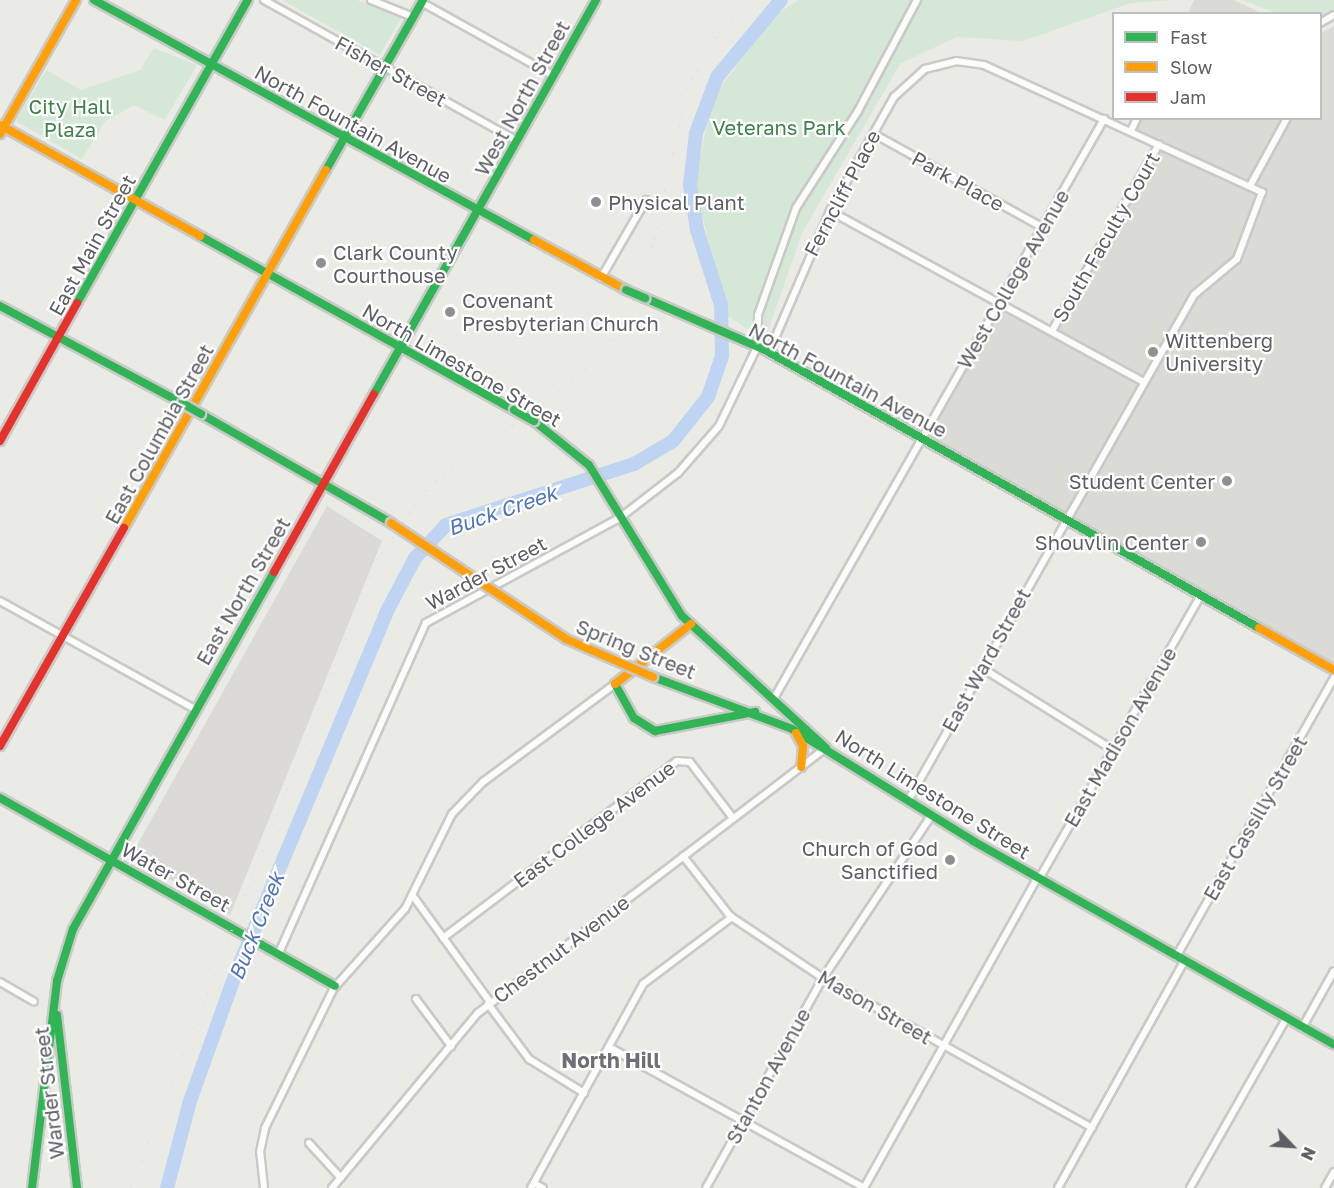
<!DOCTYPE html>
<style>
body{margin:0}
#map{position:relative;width:1334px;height:1188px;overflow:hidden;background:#ebebe6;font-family:"Golos Text",sans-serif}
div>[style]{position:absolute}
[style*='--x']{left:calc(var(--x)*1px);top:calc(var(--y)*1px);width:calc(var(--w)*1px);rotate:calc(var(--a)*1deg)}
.industrial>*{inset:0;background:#dbdad6}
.education>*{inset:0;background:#dbdbd5}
.green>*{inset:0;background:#d5e7d6}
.river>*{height:14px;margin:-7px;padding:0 7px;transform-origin:7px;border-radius:7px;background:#bed4f2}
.roads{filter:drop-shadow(2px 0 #c9c9c8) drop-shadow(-2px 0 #c9c9c8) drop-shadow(0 2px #c9c9c8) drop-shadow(0 -2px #c9c9c8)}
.street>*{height:6px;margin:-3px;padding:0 3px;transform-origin:3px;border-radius:3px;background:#fcfcfb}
.fast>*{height:8px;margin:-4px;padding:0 4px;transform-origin:4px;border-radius:4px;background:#30b455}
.slow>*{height:8px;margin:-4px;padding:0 4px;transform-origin:4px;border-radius:4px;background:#ff9f0a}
.jam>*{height:8px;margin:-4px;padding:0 4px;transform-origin:4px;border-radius:4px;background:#e5322d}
.rail>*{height:2px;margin-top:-1px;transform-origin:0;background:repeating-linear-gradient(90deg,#e2e2e2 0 1.5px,transparent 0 9.5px)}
.bridges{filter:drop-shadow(2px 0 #c8c9c8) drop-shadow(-2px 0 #c8c9c8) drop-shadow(0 2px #c8c9c8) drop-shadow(0 -2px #c8c9c8)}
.fast-bridge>*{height:8px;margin:-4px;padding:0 4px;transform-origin:4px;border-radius:4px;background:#30b455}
.slow-bridge>*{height:8px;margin:-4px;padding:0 4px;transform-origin:4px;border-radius:4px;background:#ff9f0a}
.dots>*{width:16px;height:16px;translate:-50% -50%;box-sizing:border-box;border:3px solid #fff;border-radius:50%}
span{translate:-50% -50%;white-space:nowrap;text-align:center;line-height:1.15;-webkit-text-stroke:4.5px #fff;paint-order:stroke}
.street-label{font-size:20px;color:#5c5e63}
.park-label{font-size:20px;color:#3d814b}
.poi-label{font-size:20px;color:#5c5e63}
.left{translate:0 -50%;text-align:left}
.right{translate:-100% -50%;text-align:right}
.water-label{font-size:21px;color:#5073b8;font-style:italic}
.neighbourhood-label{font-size:21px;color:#6d7075;font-weight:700}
.legend{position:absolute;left:1112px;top:12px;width:210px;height:108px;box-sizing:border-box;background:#fff;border:2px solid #bebfc1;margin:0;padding:8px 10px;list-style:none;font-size:18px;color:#5c5e63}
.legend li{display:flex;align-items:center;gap:12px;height:30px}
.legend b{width:30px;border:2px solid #bebfc1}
.north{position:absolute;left:1262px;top:1116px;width:60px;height:60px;-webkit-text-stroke:4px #fff;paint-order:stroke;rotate:115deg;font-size:16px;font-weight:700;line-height:24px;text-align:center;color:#5c5e63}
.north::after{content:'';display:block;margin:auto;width:21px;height:27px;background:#5c5e63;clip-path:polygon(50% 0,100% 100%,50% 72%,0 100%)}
</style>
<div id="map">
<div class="industrial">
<i style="clip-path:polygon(327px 506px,382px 541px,230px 915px,131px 856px)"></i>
</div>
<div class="education">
<i style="clip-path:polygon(1194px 0,1234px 0,1261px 13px,1188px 13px)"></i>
<i style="clip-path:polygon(1334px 26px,1334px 670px,922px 439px,1000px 302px,1051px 330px,1159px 145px,1131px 131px,1137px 119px,1320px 118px,1321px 33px)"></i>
</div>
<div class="green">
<i style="clip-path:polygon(282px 0,357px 0,401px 18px,380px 55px)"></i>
<i style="clip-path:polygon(798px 0,1173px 0,1131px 3px,1023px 41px,956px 37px,900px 64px,802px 233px,765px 340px,727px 316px,695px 187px,711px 100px,773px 17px)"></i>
<i style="clip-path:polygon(1242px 0,1334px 0,1334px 14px,1321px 19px,1320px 14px,1276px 13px)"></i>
<i style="clip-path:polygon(154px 48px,197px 65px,165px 120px,134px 105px,105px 121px,82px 159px,16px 121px,46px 70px,81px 90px,140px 70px)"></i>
</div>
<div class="river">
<i style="--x:167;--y:1188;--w:90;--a:-75.2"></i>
<i style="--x:190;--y:1101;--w:139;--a:-70.3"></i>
<i style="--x:237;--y:970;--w:387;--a:-67.3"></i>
<i style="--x:386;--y:613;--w:62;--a:-62.2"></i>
<i style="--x:415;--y:558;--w:45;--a:-46.8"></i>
<i style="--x:446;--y:525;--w:198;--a:-18"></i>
<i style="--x:634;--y:464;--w:45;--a:-30.5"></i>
<i style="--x:673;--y:441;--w:56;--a:-51.5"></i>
<i style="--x:708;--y:397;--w:43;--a:-71.1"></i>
<i style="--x:722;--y:356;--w:51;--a:-91.1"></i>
<i style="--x:721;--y:305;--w:79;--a:-107.7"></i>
<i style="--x:697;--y:230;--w:46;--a:-98.8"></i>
<i style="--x:690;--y:185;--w:52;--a:-83.4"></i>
<i style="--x:696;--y:133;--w:60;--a:-69.4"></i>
<i style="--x:717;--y:77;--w:100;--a:-50.3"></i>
</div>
<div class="roads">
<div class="street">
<i style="--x:264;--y:0;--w:290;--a:29.1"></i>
<i style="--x:371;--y:0;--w:45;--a:22"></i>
<i style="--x:421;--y:2;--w:152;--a:29.1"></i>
<i style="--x:1320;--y:23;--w:16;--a:-30"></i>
<i style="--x:1131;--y:131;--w:14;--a:-65"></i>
<i style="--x:874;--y:134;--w:192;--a:29"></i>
<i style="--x:1250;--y:186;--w:77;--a:-61.4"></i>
<i style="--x:830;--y:211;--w:357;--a:28.6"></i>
<i style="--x:601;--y:278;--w:90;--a:-60"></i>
<i style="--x:1052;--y:331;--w:215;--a:-60.2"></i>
<i style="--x:769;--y:352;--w:154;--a:-66.6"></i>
<i style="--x:830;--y:211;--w:131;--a:-60.7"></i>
<i style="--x:894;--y:97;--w:42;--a:-42.1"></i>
<i style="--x:925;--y:69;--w:32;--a:-14"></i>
<i style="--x:956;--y:61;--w:28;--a:8"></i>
<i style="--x:984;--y:65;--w:306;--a:24.6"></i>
<i style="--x:1262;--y:192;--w:72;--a:110.5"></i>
<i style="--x:1237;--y:259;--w:56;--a:140.1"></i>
<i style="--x:1194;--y:295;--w:581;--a:119.48"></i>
<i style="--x:0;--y:601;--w:223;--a:29"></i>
<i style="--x:982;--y:668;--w:155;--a:32"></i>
<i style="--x:773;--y:700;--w:669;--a:-60.33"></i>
<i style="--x:683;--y:856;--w:76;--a:51.9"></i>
<i style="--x:730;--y:916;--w:112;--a:33.7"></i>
<i style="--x:823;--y:978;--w:308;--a:29.1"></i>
<i style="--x:1039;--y:879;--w:327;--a:-60.3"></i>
<i style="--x:413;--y:896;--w:131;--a:54"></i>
<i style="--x:443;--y:938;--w:293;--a:-37.1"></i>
<i style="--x:677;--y:761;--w:13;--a:4"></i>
<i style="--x:690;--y:762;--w:71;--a:52.5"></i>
<i style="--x:278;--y:955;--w:363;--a:-66"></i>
<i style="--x:426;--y:623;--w:222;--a:-28.5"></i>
<i style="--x:621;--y:517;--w:72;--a:-37.7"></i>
<i style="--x:678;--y:473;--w:62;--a:-48.9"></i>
<i style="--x:719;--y:426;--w:88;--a:-64.3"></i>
<i style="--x:757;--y:347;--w:32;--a:-88"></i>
<i style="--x:758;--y:315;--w:114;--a:-70.4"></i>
<i style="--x:796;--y:208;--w:115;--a:-57.4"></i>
<i style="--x:858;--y:111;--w:126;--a:-62"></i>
<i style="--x:1176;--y:957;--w:321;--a:-60.5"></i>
<i style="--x:0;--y:982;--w:39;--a:30"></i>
<i style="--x:416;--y:999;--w:59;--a:53.3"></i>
<i style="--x:488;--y:1004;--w:69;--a:53.3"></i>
<i style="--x:529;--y:1059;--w:65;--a:31.7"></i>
<i style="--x:1302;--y:1028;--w:65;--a:-60.7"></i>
<i style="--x:609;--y:1047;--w:291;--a:28.9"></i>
<i style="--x:309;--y:1143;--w:47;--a:47.6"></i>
<i style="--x:534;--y:1183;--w:10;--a:29"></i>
<i style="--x:264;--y:1188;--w:36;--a:-96"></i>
<i style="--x:260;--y:1152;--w:25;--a:-78"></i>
<i style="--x:265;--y:1128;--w:156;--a:-63.8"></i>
<i style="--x:334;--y:988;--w:106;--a:-48.1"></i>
<i style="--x:405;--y:909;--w:106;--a:-63.7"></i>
<i style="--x:452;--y:814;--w:45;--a:-45.9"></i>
<i style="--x:483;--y:782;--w:164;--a:-36.6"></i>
<i style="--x:332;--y:1188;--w:228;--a:-50.2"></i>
<i style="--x:478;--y:1013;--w:437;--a:-37.3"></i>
<i style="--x:531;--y:1188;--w:233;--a:-61.2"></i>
<i style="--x:643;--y:984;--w:111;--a:-37"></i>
<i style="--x:706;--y:1188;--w:240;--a:-60.9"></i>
<i style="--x:823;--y:978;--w:195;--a:-56.3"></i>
<i style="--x:864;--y:1188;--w:355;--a:-60.8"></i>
<i style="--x:1058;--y:1188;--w:259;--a:-60.9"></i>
<i style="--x:1190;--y:1188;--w:194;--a:-60.4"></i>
<i style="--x:1325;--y:1188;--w:18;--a:-61"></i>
</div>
<div class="fast">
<i style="--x:94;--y:0;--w:501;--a:28.61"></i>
<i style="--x:326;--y:170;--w:196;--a:-60.3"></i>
<i style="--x:200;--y:236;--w:359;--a:29"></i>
<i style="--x:645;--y:298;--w:131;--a:23.4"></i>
<i style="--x:765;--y:350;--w:567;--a:29.37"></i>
<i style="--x:77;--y:303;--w:348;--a:-60.6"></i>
<i style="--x:0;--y:306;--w:206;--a:28.1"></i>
<i style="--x:374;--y:394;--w:452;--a:-60.6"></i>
<i style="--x:201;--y:414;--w:219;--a:29.8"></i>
<i style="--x:534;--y:421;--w:70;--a:38.7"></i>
<i style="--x:589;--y:465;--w:177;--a:58.4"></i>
<i style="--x:682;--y:616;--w:195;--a:42.5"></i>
<i style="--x:653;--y:677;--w:148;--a:20.5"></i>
<i style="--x:792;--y:729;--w:213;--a:31.7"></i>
<i style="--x:973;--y:841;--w:414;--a:29.4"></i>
<i style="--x:615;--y:684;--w:39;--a:61"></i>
<i style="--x:634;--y:718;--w:25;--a:32"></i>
<i style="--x:655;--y:731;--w:102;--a:-10.8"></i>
<i style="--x:0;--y:798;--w:384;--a:29.3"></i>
<i style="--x:57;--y:1015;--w:174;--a:83.4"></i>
<i style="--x:32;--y:1188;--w:209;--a:-83.1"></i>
<i style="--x:57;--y:981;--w:54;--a:-72.9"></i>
<i style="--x:73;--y:929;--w:410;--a:-60.6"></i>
</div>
<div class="slow">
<i style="--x:0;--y:125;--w:229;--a:29"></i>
<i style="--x:0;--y:134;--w:154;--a:-60.4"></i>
<i style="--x:534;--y:240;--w:105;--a:28.5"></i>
<i style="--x:124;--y:528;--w:411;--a:-60.6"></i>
<i style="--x:1259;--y:628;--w:86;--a:29.2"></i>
<i style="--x:615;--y:684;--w:97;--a:-38.3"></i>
<i style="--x:796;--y:733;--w:15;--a:62"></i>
<i style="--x:803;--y:746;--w:21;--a:95"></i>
</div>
<div class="jam">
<i style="--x:0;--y:441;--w:158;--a:-60.8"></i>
<i style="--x:274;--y:572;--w:204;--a:-60.7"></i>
<i style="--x:0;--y:746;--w:251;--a:-60.4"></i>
</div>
</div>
<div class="rail">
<i style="--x:131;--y:1188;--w:673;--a:-68.66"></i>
<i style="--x:376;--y:561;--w:90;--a:-54.9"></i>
<i style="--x:428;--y:487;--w:177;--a:-36"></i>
<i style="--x:571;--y:383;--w:48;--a:-45"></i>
<i style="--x:605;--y:349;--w:45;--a:-56.7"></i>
<i style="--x:630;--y:311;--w:77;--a:-71.8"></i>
<i style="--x:654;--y:238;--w:154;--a:-77.2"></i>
<i style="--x:688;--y:88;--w:63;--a:-60.6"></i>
<i style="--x:719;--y:33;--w:43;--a:-49.7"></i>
</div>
<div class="bridges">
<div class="fast-bridge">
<i style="--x:626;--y:290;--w:21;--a:23"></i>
<i style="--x:182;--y:403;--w:22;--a:30"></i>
<i style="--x:514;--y:410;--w:23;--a:29"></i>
</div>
<div class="slow-bridge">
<i style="--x:391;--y:523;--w:210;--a:33.5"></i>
<i style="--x:566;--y:639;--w:95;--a:23.6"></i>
</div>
</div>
<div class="dots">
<i style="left:596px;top:202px;background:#8e8f91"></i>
<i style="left:321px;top:263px;background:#8e8f91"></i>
<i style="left:450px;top:312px;background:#8e8f91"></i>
<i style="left:1153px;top:352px;background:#8e8f91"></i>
<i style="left:1227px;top:481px;background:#8e8f91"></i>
<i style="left:1201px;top:542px;background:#8e8f91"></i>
<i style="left:950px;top:860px;background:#8e8f91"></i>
</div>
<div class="street-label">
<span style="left:391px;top:71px;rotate:29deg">Fisher Street</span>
<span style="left:522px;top:98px;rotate:-61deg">West North Street</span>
<span style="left:353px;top:124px;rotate:29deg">North Fountain Avenue</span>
<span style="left:958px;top:181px;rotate:29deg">Park Place</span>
<span style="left:842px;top:193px;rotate:-62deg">Ferncliff Place</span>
<span style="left:1106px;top:237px;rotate:-60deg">South Faculty Court</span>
<span style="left:92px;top:245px;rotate:-61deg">East Main Street</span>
<span style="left:1013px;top:279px;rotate:-60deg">West College Avenue</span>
<span style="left:462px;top:365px;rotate:30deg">North Limestone Street</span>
<span style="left:848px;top:380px;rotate:28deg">North Fountain Avenue</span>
<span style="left:159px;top:434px;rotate:-61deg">East Columbia Street</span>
<span style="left:486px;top:573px;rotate:-28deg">Warder Street</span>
<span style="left:243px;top:591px;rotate:-60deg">East North Street</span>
<span style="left:636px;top:649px;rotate:22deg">Spring Street</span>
<span style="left:986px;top:660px;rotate:-61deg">East Ward Street</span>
<span style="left:1120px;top:737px;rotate:-60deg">East Madison Avenue</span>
<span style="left:933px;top:794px;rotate:32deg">North Limestone Street</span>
<span style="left:1255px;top:818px;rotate:-60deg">East Cassilly Street</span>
<span style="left:594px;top:824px;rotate:-37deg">East College Avenue</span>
<span style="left:176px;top:877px;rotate:29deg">Water Street</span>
<span style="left:561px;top:949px;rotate:-37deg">Chestnut Avenue</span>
<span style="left:875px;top:1007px;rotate:30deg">Mason Street</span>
<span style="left:768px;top:1076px;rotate:-61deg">Stanton Avenue</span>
<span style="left:49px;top:1093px;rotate:-97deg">Warder Street</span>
</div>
<div class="park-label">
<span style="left:70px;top:118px">City Hall<br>Plaza</span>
<span style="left:779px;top:127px">Veterans Park</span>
</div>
<div class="poi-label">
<span class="left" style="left:608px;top:202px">Physical Plant</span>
<span class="left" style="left:333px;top:264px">Clark County<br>Courthouse</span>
<span class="left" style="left:462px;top:312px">Covenant<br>Presbyterian Church</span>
<span class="left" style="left:1165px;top:352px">Wittenberg<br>University</span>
<span class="right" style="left:1215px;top:481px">Student Center</span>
<span class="right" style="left:1189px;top:542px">Shouvlin Center</span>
<span class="right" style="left:938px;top:860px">Church of God<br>Sanctified</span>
</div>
<div class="water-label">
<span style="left:502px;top:510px;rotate:-19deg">Buck Creek</span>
<span style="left:256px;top:926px;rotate:-68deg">Buck Creek</span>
</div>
<div class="neighbourhood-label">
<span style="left:611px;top:1060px">North Hill</span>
</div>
<ul class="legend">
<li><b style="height:8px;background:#30b455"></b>Fast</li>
<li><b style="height:8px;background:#ff9f0a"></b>Slow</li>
<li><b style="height:8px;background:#e5322d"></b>Jam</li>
</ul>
<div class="north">N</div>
</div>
